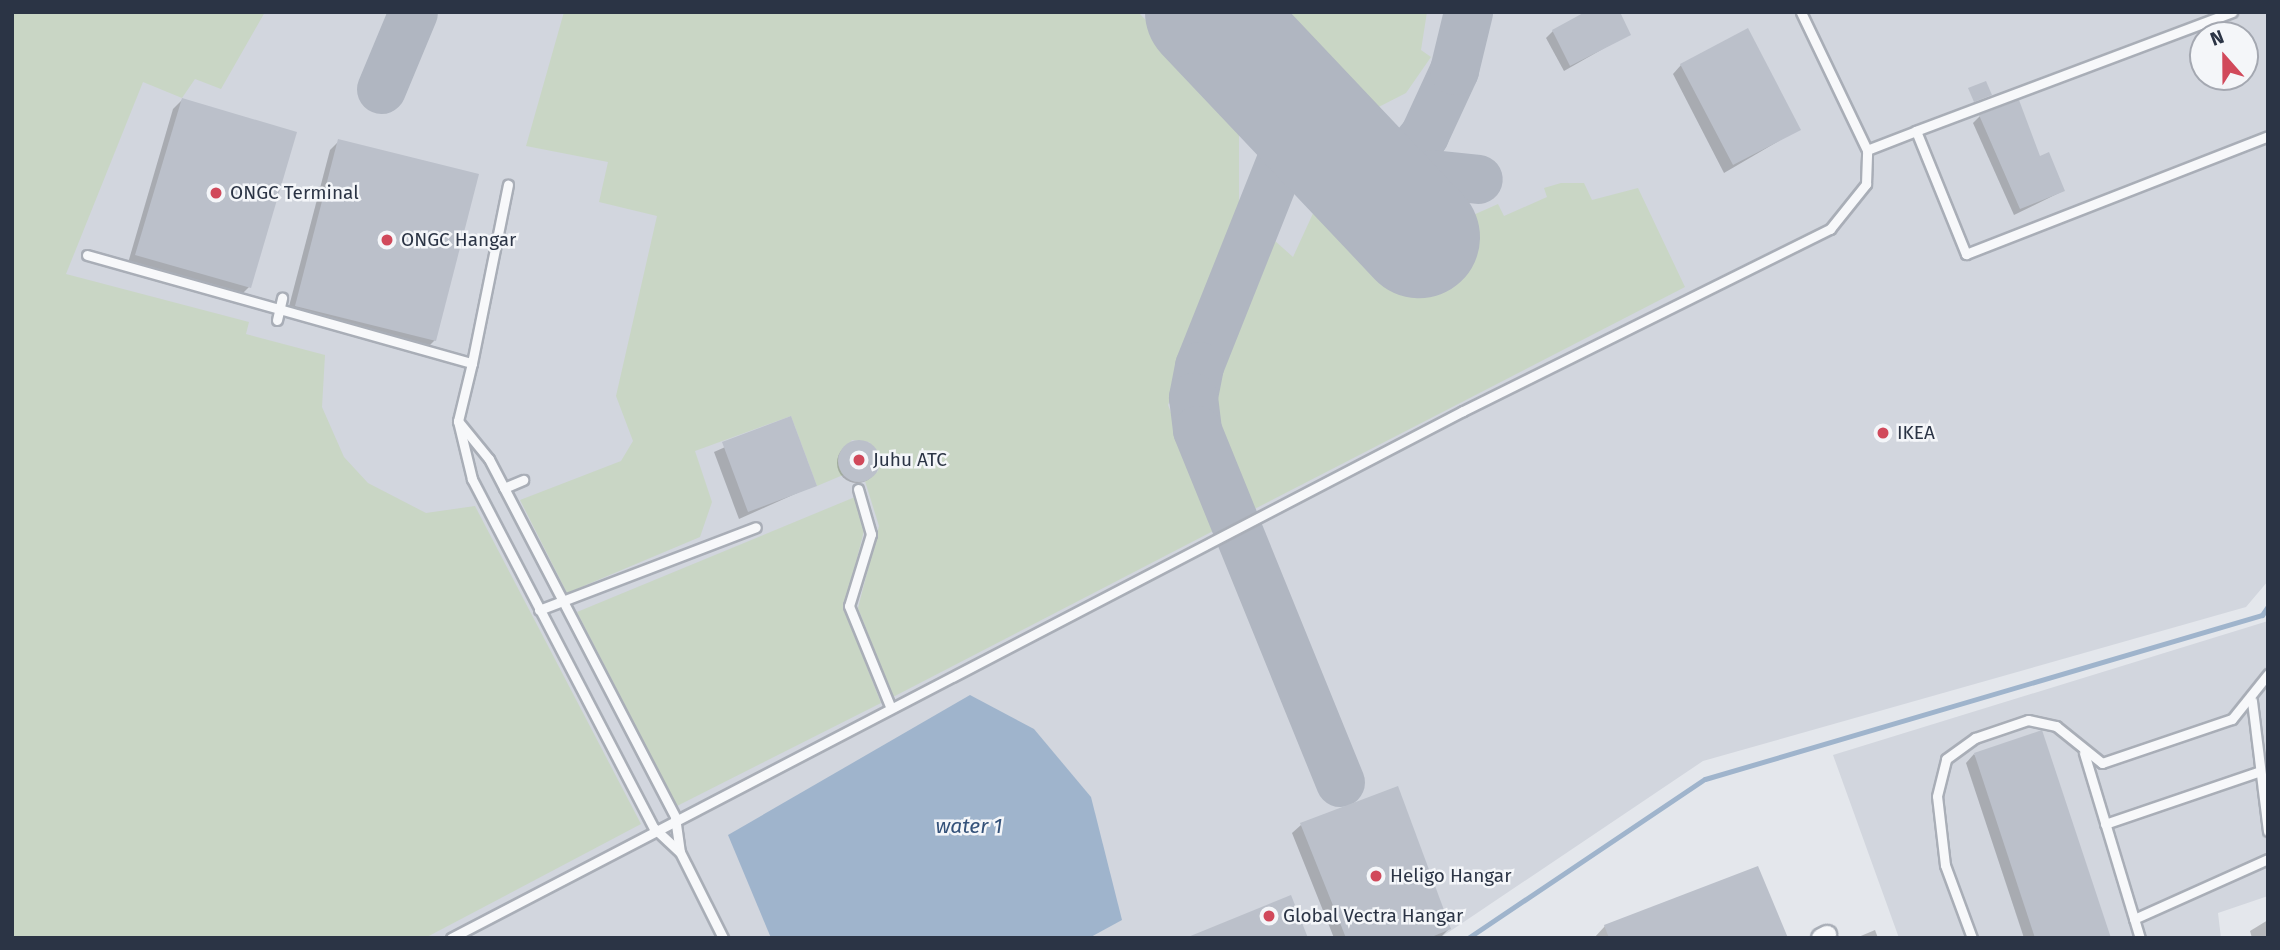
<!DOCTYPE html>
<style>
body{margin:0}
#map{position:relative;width:2280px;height:950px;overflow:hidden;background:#e4e7ec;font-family:"Fira Sans",sans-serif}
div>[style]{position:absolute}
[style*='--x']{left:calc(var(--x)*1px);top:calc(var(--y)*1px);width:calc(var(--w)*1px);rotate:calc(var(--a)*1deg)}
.built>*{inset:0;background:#d2d6de}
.green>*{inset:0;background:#c9d6c5}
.water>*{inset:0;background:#9fb4cc}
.shadow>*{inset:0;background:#0003}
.round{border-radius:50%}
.stream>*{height:5px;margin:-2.5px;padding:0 2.5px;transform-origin:2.5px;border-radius:2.5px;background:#9fb4cc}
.taxiway>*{height:49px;margin:-24.5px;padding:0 24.5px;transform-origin:24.5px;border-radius:24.5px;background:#b0b6c1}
.runway>*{height:122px;margin:-61px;padding:0 61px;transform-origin:61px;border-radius:61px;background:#b0b6c1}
.building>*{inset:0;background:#bbc0ca}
.roads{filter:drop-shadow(2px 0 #a9aeb7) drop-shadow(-2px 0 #a9aeb7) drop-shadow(0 2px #a9aeb7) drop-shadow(0 -2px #a9aeb7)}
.lane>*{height:9px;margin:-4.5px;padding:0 4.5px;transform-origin:4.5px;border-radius:4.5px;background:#f7f8fa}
.street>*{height:18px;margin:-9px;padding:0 9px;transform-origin:9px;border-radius:9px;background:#f7f8fa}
.dots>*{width:19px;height:19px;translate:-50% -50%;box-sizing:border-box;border:4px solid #f4f6f9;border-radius:50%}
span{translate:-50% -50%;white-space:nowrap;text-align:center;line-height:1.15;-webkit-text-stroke:5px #f4f6f9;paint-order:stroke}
.poi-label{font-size:19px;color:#2b3445}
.left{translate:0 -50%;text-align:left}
.water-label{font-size:21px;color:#34527a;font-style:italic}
.frame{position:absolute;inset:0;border:14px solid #2b3445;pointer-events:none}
.north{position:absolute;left:2189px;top:21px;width:70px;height:70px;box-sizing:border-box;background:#f4f6f9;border:2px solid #a4a8b1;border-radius:50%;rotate:339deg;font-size:19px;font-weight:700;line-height:28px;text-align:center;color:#2b3445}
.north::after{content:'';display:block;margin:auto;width:24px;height:32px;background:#d1495b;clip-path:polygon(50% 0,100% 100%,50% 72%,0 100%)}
</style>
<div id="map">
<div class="built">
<i style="clip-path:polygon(evenodd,12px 12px,2268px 12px,2268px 581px,2246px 607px,1703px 761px,1440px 938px,12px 938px,12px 12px,2203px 35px,2245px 35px,2245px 77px,2203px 77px,2203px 35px)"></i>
<i style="clip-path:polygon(2268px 621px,2268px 896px,2218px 913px,2221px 938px,1899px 938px,1833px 755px)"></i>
</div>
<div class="green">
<i style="clip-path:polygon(12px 12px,265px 12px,221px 89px,195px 79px,182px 98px,143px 82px,66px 274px,249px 322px,246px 334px,325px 355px,322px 407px,344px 457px,368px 483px,426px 513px,475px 506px,641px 824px,425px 938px,12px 938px)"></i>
<i style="clip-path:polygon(564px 12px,1138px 12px,1223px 99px,1239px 134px,1239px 212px,1168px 405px,1217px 529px,893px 697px,858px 608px,879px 526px,865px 481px,878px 471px,880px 456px,869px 442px,852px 440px,838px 456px,843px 475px,817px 486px,791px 416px,695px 451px,712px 502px,700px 537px,567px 593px,520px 500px,621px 461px,633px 441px,616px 396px,657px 216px,599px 202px,608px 162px,526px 146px)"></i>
<i style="clip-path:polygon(1266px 12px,1427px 12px,1421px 50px,1431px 57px,1406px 93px,1363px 115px)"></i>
<i style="clip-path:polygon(1561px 183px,1584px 183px,1592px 200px,1638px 188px,1685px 287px,1239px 517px,1202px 411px,1206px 370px,1264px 231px,1293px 257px,1321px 196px,1399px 278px,1462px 220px,1498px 204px,1504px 216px,1547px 197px,1544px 188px)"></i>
<i style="clip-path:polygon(855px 497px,865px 527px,844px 609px,881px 703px,677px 806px,577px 612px)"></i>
</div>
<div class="water">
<i style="clip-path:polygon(970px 695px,1034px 729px,1091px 797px,1122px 920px,1089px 938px,771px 938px,728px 835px)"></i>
</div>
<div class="shadow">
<i style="clip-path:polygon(1553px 31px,1629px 34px,1564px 71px,1546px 38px)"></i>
<i style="clip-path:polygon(1681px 65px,1799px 129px,1724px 173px,1673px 74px)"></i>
<i style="clip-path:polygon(182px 100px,295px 133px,249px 287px,240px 296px,128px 263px,173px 109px)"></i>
<i style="clip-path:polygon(1980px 116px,2039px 158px,2063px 191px,2014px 215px,1973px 123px)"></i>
<i style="clip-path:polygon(339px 141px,435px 340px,426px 349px,287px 314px,330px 150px)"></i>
<i style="clip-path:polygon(790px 418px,815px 485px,739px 519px,714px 452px)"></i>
<i class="round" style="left:837px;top:443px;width:40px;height:40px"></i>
<i style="clip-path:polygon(1974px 754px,2109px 938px,2024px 938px,1966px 763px)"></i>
<i style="clip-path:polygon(1301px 825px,1449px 929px,1440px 938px,1334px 938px,1292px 833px)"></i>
<i style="clip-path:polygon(2268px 920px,2268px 938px,2252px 938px,2250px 931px)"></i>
<i style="clip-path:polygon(1605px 926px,1786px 938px,1594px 938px)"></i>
<i style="clip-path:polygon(1875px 930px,1878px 938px,1856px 938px)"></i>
</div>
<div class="stream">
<i style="--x:1468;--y:938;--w:285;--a:-33.9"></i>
<i style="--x:1705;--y:779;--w:581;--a:-16.41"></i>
<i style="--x:2262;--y:615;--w:11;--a:-56"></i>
</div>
<div class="taxiway">
<i style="--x:381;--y:89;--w:83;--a:-67.4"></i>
<i style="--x:1300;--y:112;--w:273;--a:111.7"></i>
<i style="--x:1199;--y:366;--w:32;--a:101"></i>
<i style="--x:1193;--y:397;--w:33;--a:83"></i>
<i style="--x:1197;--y:430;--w:380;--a:67.9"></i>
<i style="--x:1377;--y:193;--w:75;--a:-51"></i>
<i style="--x:1424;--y:135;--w:72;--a:-65.2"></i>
<i style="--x:1454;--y:70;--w:60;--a:-76.4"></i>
<i style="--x:1377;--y:193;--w:58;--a:-19.1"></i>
<i style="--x:1432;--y:174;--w:46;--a:6.2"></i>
</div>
<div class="runway">
<i style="--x:1206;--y:12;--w:310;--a:46.6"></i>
</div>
<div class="building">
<i style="clip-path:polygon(1585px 12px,1620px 12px,1631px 35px,1570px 66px,1552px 30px)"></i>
<i style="clip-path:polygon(1748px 28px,1801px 130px,1733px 165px,1680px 64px)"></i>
<i style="clip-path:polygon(1986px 81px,1992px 95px,1974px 102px,1968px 88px)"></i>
<i style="clip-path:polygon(182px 98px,297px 132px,251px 288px,135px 255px)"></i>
<i style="clip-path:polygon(2019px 100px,2040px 156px,2049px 152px,2065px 191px,2020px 209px,1979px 115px)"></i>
<i style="clip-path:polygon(338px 139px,479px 174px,436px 341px,295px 306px)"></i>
<i style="clip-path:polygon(791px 416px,817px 486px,748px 512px,722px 442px)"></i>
<i class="round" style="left:838px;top:440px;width:42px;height:42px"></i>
<i style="clip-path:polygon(2042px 730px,2111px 938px,2035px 938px,1974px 753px)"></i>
<i style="clip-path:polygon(1398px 786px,1451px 929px,1429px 938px,1346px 938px,1300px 823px)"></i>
<i style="clip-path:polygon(1758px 866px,1788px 938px,1609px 938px,1604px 925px)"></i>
<i style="clip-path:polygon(1291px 895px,1308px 938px,1188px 938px,1188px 937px)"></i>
</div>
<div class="roads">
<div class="lane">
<i style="--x:2232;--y:12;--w:338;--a:159.4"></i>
<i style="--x:1916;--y:131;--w:133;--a:67.9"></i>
<i style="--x:1966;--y:254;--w:324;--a:-21.3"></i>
<i style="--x:1867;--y:150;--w:53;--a:-21.2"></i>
<i style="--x:87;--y:255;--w:400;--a:15.7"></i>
<i style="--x:472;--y:363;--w:60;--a:103.6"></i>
<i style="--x:458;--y:421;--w:60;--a:76.4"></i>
<i style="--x:472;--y:479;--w:394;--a:62.5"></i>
<i style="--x:654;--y:828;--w:35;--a:43"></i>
<i style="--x:277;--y:320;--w:23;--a:-77"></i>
<i style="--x:472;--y:363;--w:182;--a:-78.6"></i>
<i style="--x:458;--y:421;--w:49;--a:50.8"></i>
<i style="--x:489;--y:459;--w:403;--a:62.5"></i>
<i style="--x:675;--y:817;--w:35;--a:82"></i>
<i style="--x:680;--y:852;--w:96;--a:63.4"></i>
<i style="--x:504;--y:488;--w:21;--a:-23"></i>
<i style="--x:858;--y:489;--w:47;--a:73.9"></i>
<i style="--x:871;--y:534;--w:75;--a:107"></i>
<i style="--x:849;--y:606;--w:108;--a:67.7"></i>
<i style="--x:539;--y:610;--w:232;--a:-20.9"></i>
<i style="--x:2252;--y:701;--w:131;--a:83"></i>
<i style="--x:2084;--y:753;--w:193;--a:73.2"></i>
<i style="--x:2105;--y:824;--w:162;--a:-18.8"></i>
<i style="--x:2134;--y:919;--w:147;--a:-24.1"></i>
<i style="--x:451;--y:938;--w:1141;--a:-27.51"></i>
<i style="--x:1463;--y:411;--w:410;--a:-26.4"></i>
<i style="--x:1830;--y:229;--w:58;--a:-51.3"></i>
<i style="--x:1866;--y:184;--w:34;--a:-88"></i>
<i style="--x:1867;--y:150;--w:153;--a:-115.6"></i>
<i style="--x:1972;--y:938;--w:78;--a:-110.3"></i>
<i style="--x:1945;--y:865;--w:69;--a:-96.6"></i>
<i style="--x:1937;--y:796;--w:38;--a:-76"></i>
<i style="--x:1946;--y:759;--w:36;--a:-36"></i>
<i style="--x:1975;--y:738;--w:56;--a:-18.8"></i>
<i style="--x:2028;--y:720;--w:29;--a:12"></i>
<i style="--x:2056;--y:726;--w:59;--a:38.8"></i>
<i style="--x:2102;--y:763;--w:137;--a:-18.7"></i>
<i style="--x:2232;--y:719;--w:58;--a:-51.3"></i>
</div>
<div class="street">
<i style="--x:1821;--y:938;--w:7;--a:-27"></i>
</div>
</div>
<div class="dots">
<i style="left:216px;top:193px;background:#d1495b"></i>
<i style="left:387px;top:240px;background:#d1495b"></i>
<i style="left:1883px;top:433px;background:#d1495b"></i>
<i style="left:859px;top:460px;background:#d1495b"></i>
<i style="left:1376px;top:876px;background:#d1495b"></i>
<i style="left:1269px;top:916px;background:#d1495b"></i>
</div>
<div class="poi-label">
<span class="left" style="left:230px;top:193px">ONGC Terminal</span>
<span class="left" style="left:401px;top:240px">ONGC Hangar</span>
<span class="left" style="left:1897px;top:433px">IKEA</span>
<span class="left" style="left:873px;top:460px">Juhu ATC</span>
<span class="left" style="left:1390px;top:876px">Heligo Hangar</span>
<span class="left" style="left:1283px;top:916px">Global Vectra Hangar</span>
</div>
<div class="water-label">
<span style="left:969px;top:826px">water 1</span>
</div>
<div class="frame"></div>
<div class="north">N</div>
</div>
